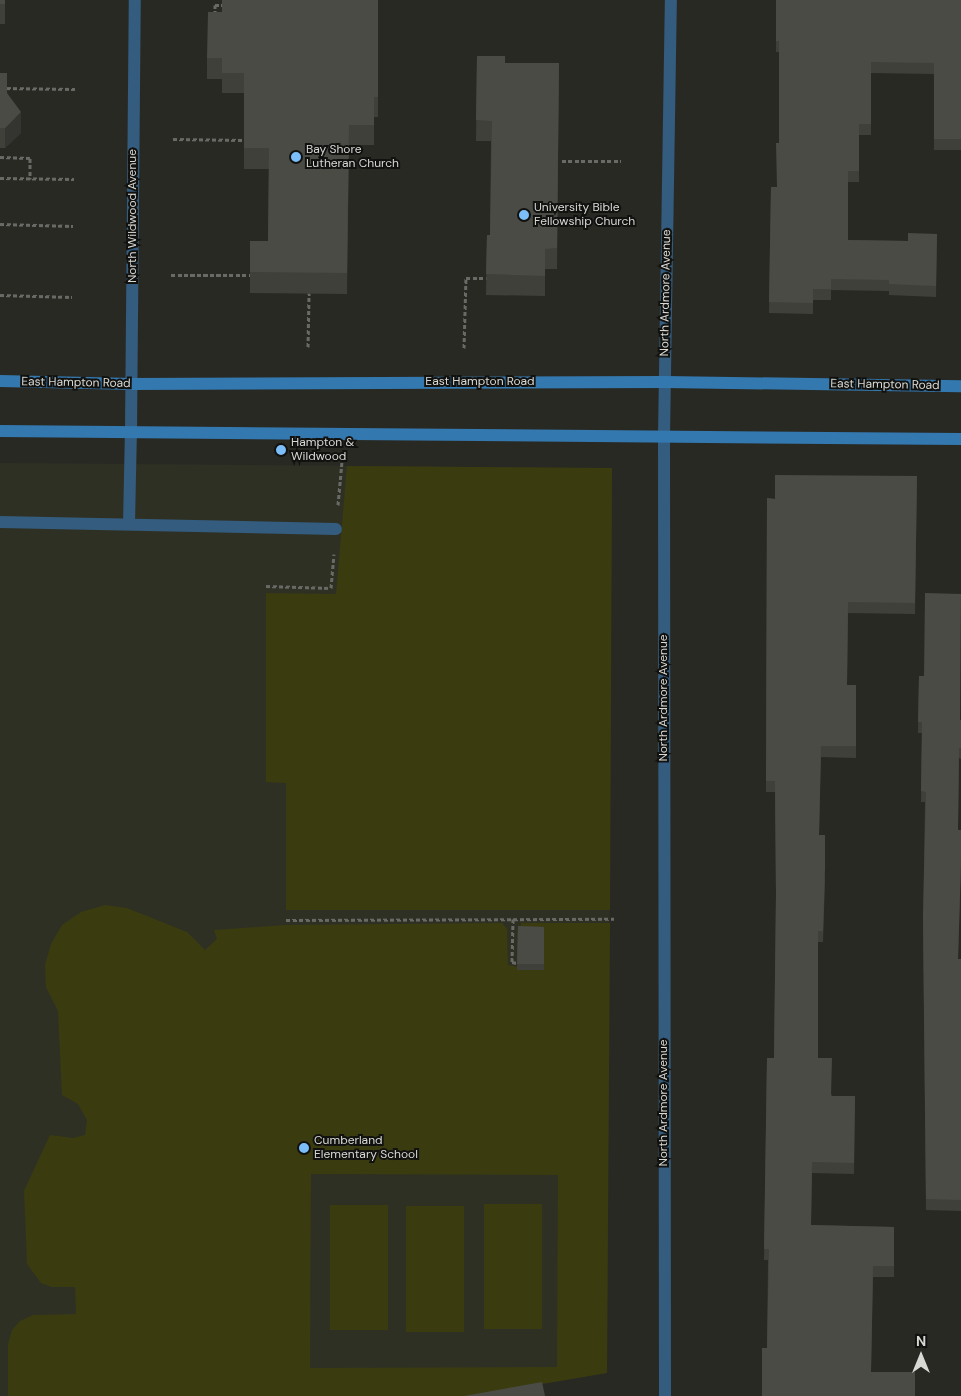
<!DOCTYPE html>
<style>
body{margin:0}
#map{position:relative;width:961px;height:1396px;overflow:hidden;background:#292924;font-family:"DM Sans",sans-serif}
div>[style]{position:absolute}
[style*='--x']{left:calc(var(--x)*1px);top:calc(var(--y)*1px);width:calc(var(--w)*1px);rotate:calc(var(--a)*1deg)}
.built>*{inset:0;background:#2f3024}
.green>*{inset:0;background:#3b3b10}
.path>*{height:3px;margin-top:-1.5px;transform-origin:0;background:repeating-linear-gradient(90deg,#696965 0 4px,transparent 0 6.5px)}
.lane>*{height:12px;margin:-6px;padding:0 6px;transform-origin:6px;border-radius:6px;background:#345c7f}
.street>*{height:12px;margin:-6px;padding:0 6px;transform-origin:6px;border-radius:6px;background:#345c7f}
.secondary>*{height:12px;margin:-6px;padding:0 6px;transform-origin:6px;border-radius:6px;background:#3478b0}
.wall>*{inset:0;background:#40403b}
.shaded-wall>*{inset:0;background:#343430}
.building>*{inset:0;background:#4b4b45}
.dots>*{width:14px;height:14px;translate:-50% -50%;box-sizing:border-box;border:2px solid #11120f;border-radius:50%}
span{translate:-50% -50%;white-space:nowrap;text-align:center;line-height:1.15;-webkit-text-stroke:4px #11120f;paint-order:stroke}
.poi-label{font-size:12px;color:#d8d8d5}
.left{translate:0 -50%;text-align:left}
.street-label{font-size:12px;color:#d8d8d5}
.north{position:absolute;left:896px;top:1331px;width:50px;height:50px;-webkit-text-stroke:4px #11120f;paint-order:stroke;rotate:0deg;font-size:14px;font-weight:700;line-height:20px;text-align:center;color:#d8d8d5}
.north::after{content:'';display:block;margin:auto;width:18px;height:22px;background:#d8d8d5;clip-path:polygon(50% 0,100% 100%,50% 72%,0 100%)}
</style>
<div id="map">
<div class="built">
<i style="clip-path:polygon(0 463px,612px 468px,607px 1373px,472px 1396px,0 1396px)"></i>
</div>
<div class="green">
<i style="clip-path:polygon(347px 466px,612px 468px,610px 910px,286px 910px,286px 783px,266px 782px,266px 593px,336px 594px)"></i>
<i style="clip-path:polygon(evenodd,105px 905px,127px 908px,187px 932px,205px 950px,217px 939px,214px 930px,286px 925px,502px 923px,507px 929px,508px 965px,517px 967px,521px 923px,610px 923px,607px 1373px,472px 1396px,8px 1396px,8px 1344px,12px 1330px,20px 1321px,33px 1315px,76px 1314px,75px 1287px,52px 1287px,41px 1283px,27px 1264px,24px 1191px,50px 1135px,73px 1138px,85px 1135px,87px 1120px,78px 1104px,62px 1095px,58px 1011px,46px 987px,45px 965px,51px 944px,62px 925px,81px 912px,105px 905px,311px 1174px,558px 1175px,557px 1367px,310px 1368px,311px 1174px)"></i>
<i style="clip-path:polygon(484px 1204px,542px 1204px,542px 1329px,484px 1329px)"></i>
<i style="clip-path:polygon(330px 1205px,388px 1205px,388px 1330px,330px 1330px)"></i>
<i style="clip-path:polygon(406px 1206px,464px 1206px,464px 1332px,406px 1332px)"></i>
</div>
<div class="path">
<i style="--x:215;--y:15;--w:10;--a:-90"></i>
<i style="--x:215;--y:5;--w:12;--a:0"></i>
<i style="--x:0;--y:88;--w:75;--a:0.8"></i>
<i style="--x:173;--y:139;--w:71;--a:0.8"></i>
<i style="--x:0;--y:157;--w:30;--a:2"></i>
<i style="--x:30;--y:158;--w:21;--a:90"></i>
<i style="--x:562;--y:161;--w:59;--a:0"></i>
<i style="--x:0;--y:178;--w:74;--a:0.8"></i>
<i style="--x:0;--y:224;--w:73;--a:1.6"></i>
<i style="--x:171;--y:275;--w:79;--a:0"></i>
<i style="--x:0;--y:295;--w:72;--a:1.6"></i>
<i style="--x:308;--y:347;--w:54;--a:-88.9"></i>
<i style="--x:464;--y:348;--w:70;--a:-88.4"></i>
<i style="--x:466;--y:278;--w:21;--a:0"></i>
<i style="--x:338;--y:505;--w:44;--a:-84.8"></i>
<i style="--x:266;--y:586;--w:65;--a:1.8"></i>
<i style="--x:331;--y:588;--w:34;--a:-85"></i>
<i style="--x:513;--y:919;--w:43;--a:91.3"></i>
<i style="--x:512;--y:962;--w:5;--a:11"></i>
<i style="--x:286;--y:920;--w:328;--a:-0.2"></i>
</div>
<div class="lane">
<i style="--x:0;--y:522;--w:336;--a:1.2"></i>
<i style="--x:129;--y:524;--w:92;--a:-88.8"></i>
</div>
<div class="street">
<i style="--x:131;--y:432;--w:432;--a:-89.5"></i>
<i style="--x:665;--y:1396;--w:959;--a:-90.06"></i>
<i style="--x:664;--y:437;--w:437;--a:-89.1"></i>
</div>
<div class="secondary">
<i style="--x:0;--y:381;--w:132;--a:1.3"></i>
<i style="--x:132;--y:384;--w:533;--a:-0.21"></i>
<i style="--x:665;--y:382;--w:296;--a:0.8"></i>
<i style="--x:0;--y:431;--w:961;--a:0.48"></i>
</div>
<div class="wall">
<i style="clip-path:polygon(0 0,5px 0,5px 24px,0 24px)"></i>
<i style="clip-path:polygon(378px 0,378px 117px,374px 117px,374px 145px,349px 145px,347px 294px,250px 293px,250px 241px,268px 241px,269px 169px,244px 169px,244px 93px,222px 93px,222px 79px,207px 79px,207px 58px,222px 12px)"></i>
<i style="clip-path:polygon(776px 0,961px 0,961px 150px,934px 150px,934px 74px,871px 73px,871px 135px,859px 135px,859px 182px,848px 182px,848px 240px,908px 241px,937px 234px,936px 297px,889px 295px,889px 291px,831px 290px,831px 300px,813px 300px,813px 314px,769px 313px,771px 187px,777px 187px,779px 143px,779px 52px,776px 52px)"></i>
<i style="clip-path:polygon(477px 56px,505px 63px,559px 63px,557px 269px,545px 269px,545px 296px,486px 295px,487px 235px,490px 235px,491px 141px,476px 141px)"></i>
<i style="clip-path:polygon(0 73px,21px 133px,5px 148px,0 148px)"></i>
<i style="clip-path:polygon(917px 476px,915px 614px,848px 613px,847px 685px,856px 685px,856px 758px,821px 757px,819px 835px,825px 881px,823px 942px,818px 942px,818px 1058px,832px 1096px,855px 1096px,854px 1174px,812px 1173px,811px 1225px,894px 1227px,894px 1277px,873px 1277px,871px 1372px,915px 1396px,767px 1348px,768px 1260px,764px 1260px,767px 1058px,774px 1058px,776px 898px,775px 792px,766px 792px,767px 498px,775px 499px)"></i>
<i style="clip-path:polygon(919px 676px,960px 720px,961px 720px,961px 759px,959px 758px,958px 830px,961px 830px,961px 867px,958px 959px,961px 959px,961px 1211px,926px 1210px,923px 927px,925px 802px,921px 802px,922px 733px,918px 733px)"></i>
<i style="clip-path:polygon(518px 926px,544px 927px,544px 970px,517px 970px)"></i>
</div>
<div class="shaded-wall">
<i style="clip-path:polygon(21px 112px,21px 133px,5px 148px,5px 128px)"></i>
</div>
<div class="building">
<i style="clip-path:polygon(0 0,5px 0,5px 4px,0 4px)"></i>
<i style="clip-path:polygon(222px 0,378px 0,378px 97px,374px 97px,374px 125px,349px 125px,347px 273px,250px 272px,250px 241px,268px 241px,269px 148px,244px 148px,244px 73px,222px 73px,222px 58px,207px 58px,208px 12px,222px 12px)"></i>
<i style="clip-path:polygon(776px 0,961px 0,961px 139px,934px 139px,934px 63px,871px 62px,871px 124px,859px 124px,859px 171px,848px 171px,848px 240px,908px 241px,908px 233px,937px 234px,936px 286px,889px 284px,889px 280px,831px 279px,831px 289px,813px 289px,813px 303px,769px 302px,771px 187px,777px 187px,776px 143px,779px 143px,779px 41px,776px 41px)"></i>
<i style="clip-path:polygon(477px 56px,505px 56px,505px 63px,559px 63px,557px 248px,545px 249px,545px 276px,486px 274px,487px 235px,490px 235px,492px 121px,476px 120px)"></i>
<i style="clip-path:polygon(0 73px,7px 73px,7px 93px,21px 112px,5px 128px,0 128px)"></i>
<i style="clip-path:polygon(775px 475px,917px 476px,915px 603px,848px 602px,847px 685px,856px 685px,856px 746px,821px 746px,819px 835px,825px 835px,825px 869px,823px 931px,818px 931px,818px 1058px,832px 1058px,831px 1096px,855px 1096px,854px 1163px,812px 1162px,811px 1225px,894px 1227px,894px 1266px,873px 1266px,871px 1372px,915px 1372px,915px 1396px,762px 1396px,762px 1348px,767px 1348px,769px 1249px,764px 1249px,767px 1058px,774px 1058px,776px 892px,775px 781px,766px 781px,767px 498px,775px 499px)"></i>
<i style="clip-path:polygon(925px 593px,961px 594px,960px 720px,961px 720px,961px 748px,959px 748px,958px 830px,961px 830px,961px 857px,958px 959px,961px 959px,961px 1200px,926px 1199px,923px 916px,926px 792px,921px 791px,922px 722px,918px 722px,919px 676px,924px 676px)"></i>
<i style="clip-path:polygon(518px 926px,544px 927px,544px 964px,517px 964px)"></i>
<i style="clip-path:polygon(542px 1382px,545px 1396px,464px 1396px)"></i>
</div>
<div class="dots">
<i style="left:296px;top:157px;background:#7cbef9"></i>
<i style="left:524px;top:215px;background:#7cbef9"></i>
<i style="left:281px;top:450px;background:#7cbef9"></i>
<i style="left:304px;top:1148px;background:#7cbef9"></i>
</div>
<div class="poi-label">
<span class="left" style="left:306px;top:157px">Bay Shore<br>Lutheran Church</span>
<span class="left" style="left:534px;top:215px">University Bible<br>Fellowship Church</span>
<span class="left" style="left:291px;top:450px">Hampton &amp;<br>Wildwood</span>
<span class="left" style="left:314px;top:1148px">Cumberland<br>Elementary School</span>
</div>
<div class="street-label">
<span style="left:133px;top:216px;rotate:-90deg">North Wildwood Avenue</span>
<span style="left:666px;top:293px;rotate:-89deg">North Ardmore Avenue</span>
<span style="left:480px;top:382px">East Hampton Road</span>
<span style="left:76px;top:383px;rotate:1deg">East Hampton Road</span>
<span style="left:885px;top:385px;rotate:1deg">East Hampton Road</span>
<span style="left:664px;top:698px;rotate:-90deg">North Ardmore Avenue</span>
<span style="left:664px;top:1103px;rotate:-90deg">North Ardmore Avenue</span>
</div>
<div class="north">N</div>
</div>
